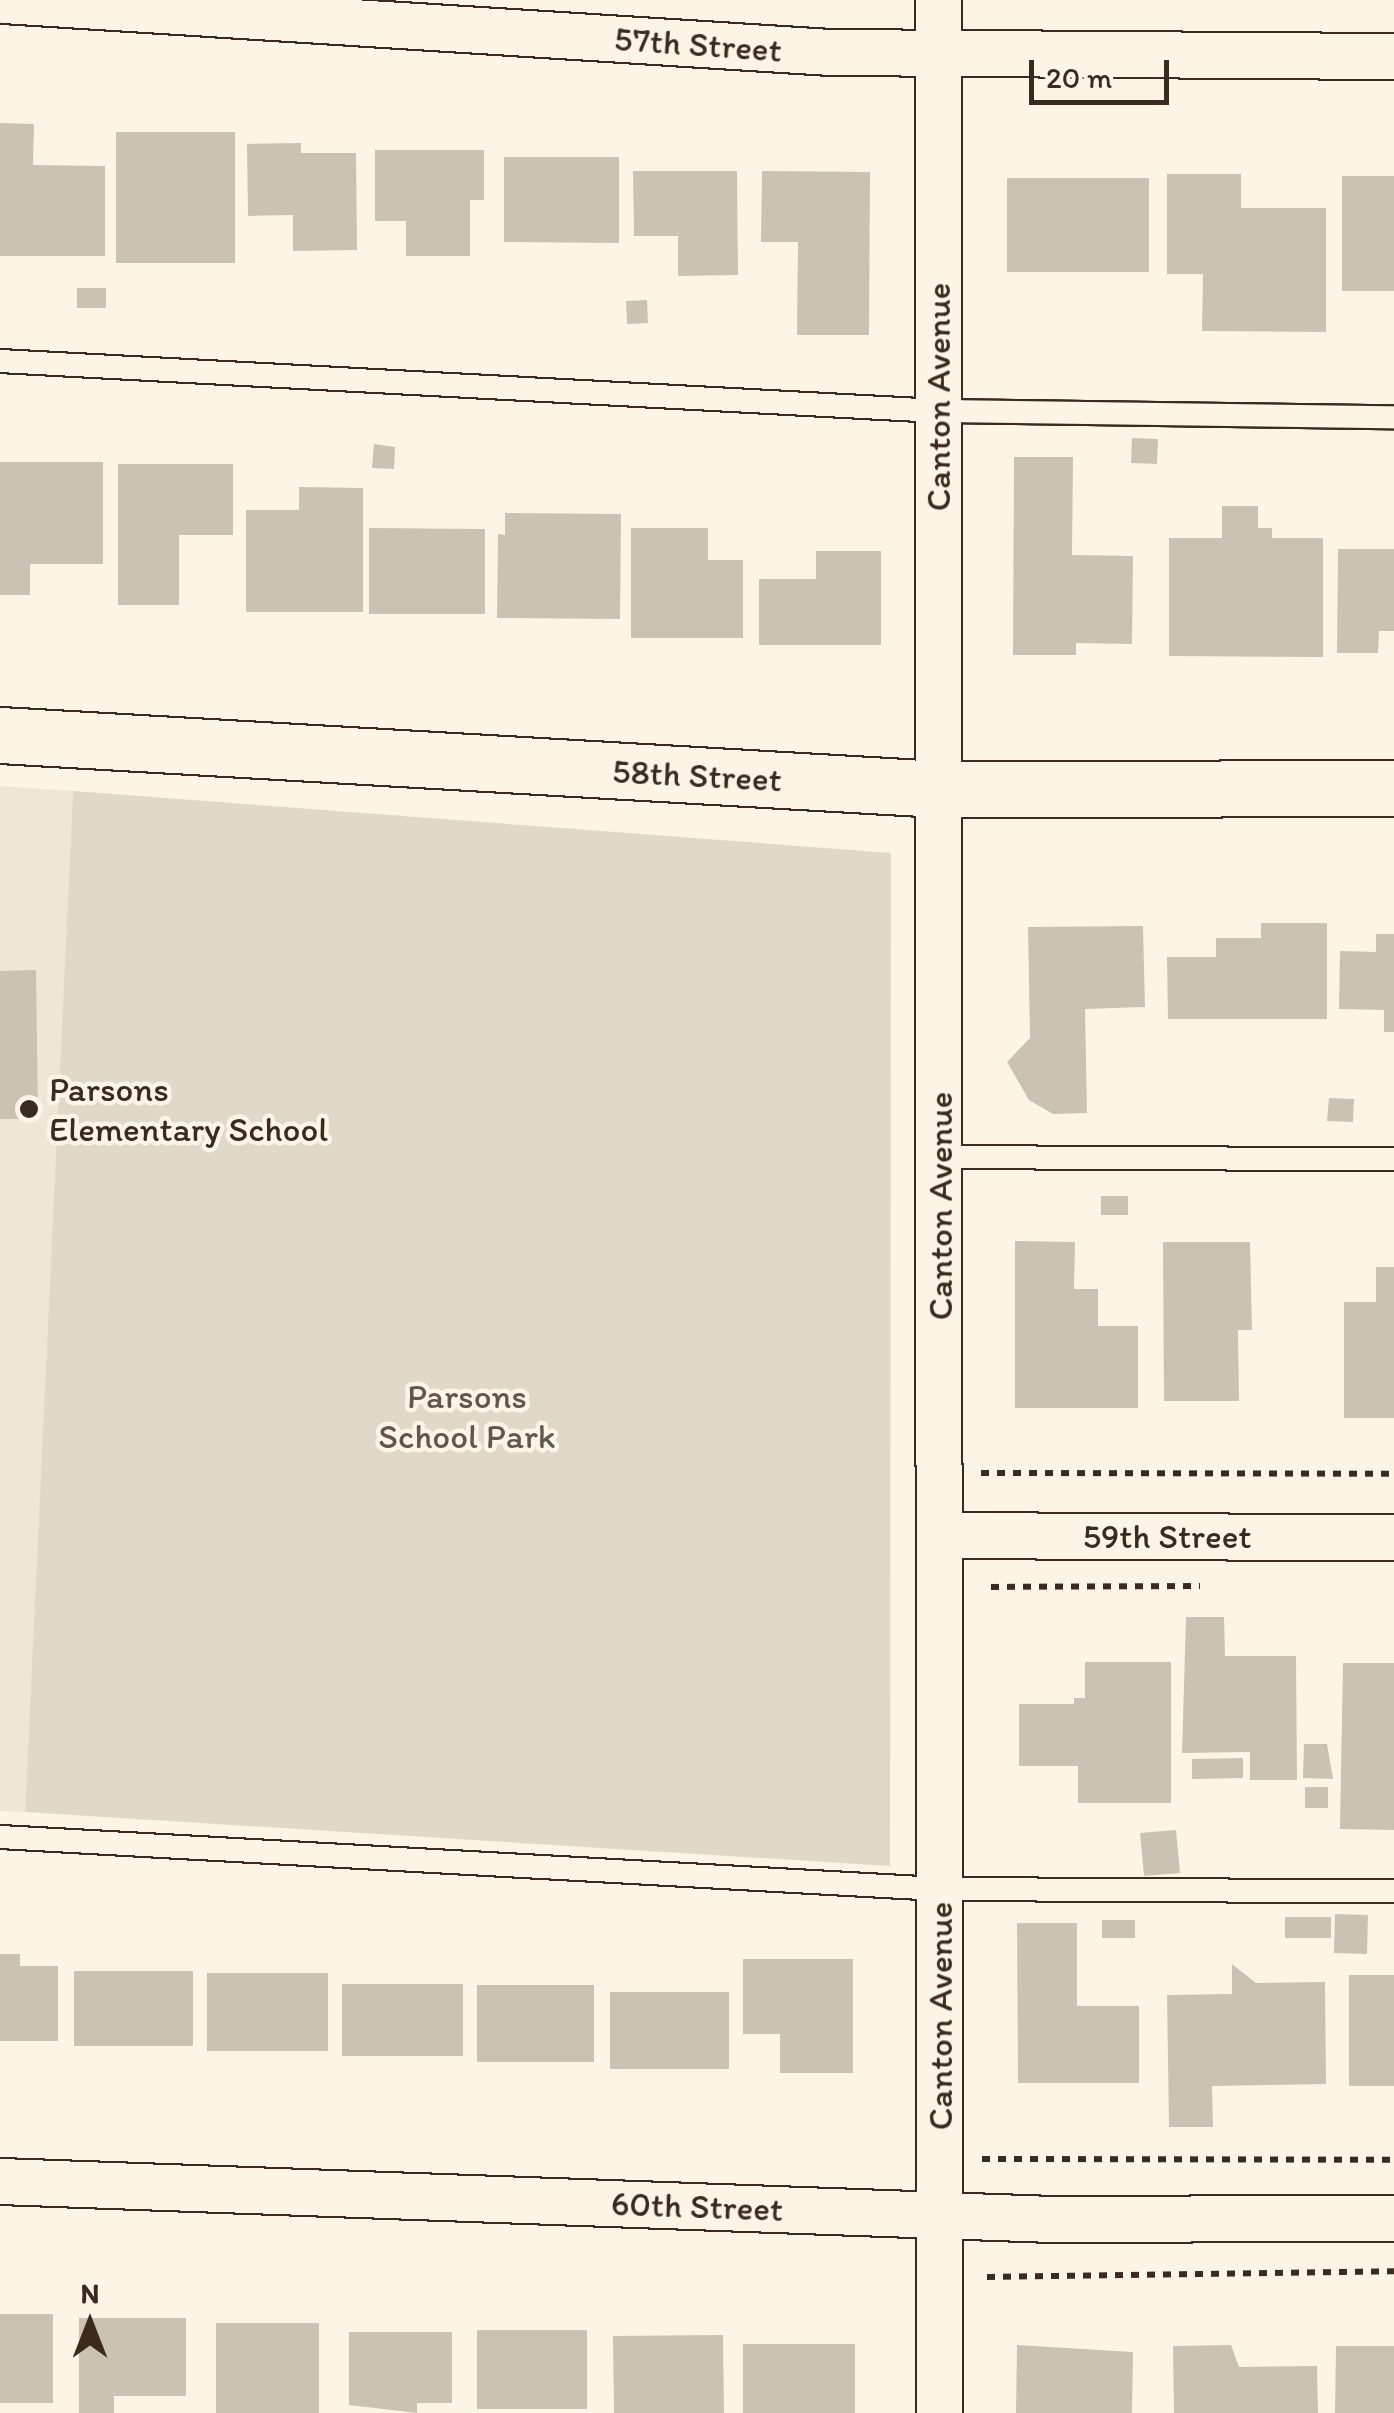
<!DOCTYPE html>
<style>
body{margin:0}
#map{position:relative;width:1394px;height:2413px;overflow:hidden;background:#fcf5e5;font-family:Itim,sans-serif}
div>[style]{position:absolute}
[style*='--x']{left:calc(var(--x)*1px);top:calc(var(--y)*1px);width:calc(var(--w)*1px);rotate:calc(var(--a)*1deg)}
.built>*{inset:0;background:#eee6d6}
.green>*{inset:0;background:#e0d8c8}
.building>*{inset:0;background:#ccc2b3}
.path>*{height:6px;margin-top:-3px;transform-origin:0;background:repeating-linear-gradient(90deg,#3b2a1e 0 8px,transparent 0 16px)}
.roads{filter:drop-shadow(2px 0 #3b2a1e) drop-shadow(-2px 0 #3b2a1e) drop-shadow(0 2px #3b2a1e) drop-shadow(0 -2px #3b2a1e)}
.lane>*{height:22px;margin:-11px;padding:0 11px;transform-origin:11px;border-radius:11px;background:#fcf5e5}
.street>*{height:45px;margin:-22.5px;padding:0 22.5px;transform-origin:22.5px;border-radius:22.5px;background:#fcf5e5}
.secondary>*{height:55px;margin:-27.5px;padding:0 27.5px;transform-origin:27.5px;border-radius:27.5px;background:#fcf5e5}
.dots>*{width:28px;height:28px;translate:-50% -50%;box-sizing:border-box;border:5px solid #fcf5e5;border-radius:50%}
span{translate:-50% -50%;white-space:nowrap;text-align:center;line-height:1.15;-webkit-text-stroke:9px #fcf5e5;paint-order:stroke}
.street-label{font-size:35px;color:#3b2a1e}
.poi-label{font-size:35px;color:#3b2a1e}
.left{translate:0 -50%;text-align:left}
.park-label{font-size:35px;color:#645648}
.north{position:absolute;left:40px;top:2273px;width:100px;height:100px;-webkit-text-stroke:8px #fcf5e5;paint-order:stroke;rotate:0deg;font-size:28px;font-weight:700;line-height:40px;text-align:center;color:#3b2a1e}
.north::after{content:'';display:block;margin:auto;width:35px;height:45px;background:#3b2a1e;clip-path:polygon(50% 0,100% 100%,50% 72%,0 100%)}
.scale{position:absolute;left:1029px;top:60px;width:140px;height:45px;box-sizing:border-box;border:5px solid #3b2a1e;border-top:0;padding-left:12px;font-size:30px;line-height:35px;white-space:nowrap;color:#3b2a1e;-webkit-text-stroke:8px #fcf5e5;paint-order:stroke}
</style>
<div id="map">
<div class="built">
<i style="clip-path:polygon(0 786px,73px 791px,25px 1812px,0 1811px)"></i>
</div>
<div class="green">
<i style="clip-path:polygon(73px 791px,891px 853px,890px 1866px,25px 1812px)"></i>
</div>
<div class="building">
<i style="clip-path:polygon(0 123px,34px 124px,33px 165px,105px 166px,105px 256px,0 256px)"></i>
<i style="clip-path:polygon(116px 132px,235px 132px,235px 263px,116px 263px)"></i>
<i style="clip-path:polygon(301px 143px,301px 153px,356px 153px,357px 250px,293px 251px,293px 215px,248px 216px,247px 144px)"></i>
<i style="clip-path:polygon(375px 150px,484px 150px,484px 200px,470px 200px,470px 256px,406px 256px,406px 221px,375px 221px)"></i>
<i style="clip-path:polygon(504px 157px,619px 157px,619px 243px,504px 242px)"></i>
<i style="clip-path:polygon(633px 171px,737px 171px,738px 275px,678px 276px,678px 236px,634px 236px)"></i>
<i style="clip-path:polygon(762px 171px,870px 172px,869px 335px,797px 335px,798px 242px,761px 242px)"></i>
<i style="clip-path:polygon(1167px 174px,1241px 174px,1241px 208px,1326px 208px,1326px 332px,1202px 331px,1203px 274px,1167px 274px)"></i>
<i style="clip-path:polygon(1342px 176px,1394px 176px,1394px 291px,1342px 291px)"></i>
<i style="clip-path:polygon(1007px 178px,1149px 178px,1149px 272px,1007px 272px)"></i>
<i style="clip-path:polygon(77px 288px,106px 288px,106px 308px,77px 308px)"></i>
<i style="clip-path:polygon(647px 300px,648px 323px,627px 324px,626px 301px)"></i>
<i style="clip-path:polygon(1132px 438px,1158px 439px,1157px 464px,1131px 463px)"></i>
<i style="clip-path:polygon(374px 444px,395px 447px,394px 469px,372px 468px)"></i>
<i style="clip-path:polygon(1014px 457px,1073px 457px,1072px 555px,1133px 556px,1132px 644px,1076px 643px,1076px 655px,1013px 655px)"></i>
<i style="clip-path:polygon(0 462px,103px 462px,103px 564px,30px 564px,30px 595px,0 595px)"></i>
<i style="clip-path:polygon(118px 464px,233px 464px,233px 535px,179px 535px,179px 605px,118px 605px)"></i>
<i style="clip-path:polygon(299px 487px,363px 488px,363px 612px,246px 612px,246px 510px,299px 510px)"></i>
<i style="clip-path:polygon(1222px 506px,1258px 506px,1258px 528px,1272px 528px,1272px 538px,1323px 538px,1323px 657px,1169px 656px,1169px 538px,1222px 538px)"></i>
<i style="clip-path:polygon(505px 513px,621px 514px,620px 619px,497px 618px,498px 534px,505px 535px)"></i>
<i style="clip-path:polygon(369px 528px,485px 529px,485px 614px,369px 614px)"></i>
<i style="clip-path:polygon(631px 528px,708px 528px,708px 560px,743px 560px,743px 638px,631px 638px)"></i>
<i style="clip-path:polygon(1338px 549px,1394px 549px,1394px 631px,1379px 631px,1378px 653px,1337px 653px)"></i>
<i style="clip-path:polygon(816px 551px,881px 551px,881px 645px,759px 645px,759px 579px,816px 579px)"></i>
<i style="clip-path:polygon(1261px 923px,1327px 923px,1327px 1019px,1168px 1019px,1167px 957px,1216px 957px,1216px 938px,1261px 938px)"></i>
<i style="clip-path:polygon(1143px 926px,1145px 1007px,1085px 1009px,1087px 1113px,1053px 1114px,1029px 1100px,1007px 1062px,1030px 1038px,1028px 927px)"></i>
<i style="clip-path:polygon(1376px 934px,1394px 934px,1394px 1032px,1384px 1032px,1384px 1010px,1339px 1009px,1340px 951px,1376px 952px)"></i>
<i style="clip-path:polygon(36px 970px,38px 1119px,0 1119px,0 971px)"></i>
<i style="clip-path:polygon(1329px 1098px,1354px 1099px,1353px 1122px,1327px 1121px)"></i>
<i style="clip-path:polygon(1101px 1196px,1128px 1196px,1128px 1215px,1101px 1215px)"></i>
<i style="clip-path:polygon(1015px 1241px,1075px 1242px,1074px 1289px,1098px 1289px,1098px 1326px,1138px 1326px,1138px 1408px,1015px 1408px)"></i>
<i style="clip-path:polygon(1163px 1242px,1250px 1242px,1252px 1330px,1238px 1330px,1239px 1401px,1164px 1401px)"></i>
<i style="clip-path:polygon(1376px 1267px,1394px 1267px,1394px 1418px,1344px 1418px,1344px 1302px,1376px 1302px)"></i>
<i style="clip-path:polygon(1186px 1617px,1224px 1617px,1225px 1656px,1296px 1656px,1297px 1780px,1250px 1780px,1250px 1752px,1182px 1753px)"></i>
<i style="clip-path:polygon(1085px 1662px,1171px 1662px,1171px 1803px,1078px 1803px,1078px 1766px,1019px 1766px,1019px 1704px,1074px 1704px,1074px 1698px,1085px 1698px)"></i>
<i style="clip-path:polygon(1343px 1663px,1394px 1663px,1394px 1830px,1340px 1829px)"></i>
<i style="clip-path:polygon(1304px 1744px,1327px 1744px,1333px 1779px,1303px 1778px)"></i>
<i style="clip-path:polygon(1243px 1758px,1243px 1778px,1192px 1779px,1192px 1759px)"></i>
<i style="clip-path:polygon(1305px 1787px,1328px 1787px,1328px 1808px,1305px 1808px)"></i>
<i style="clip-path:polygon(1176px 1830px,1180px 1873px,1144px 1876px,1140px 1833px)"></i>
<i style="clip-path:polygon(1335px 1914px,1368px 1915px,1367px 1954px,1334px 1953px)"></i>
<i style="clip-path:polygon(1285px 1917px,1331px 1917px,1331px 1938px,1285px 1938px)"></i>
<i style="clip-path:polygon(1102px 1920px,1135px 1920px,1135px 1938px,1102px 1938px)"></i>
<i style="clip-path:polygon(1017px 1923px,1077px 1923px,1077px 2006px,1139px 2006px,1139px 2083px,1018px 2083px)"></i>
<i style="clip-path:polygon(0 1954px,20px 1954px,20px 1966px,58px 1966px,58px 2041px,0 2041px)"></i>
<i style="clip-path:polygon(743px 1959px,853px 1959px,853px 2073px,780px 2073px,780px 2034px,743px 2034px)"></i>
<i style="clip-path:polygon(1232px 1964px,1256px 1983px,1325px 1982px,1326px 2084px,1212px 2086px,1213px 2127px,1169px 2127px,1167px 1995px,1232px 1994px)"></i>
<i style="clip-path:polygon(74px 1971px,193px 1971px,193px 2046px,74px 2046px)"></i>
<i style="clip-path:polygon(207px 1973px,328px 1973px,328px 2051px,207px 2051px)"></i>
<i style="clip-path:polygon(1349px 1975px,1394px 1975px,1394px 2086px,1349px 2086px)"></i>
<i style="clip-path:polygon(342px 1984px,463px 1984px,463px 2056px,342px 2056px)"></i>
<i style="clip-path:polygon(477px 1985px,594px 1985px,594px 2062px,477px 2062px)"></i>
<i style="clip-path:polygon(610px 1992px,729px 1992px,729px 2069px,610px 2069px)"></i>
<i style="clip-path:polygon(0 2314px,53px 2314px,53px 2403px,0 2403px)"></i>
<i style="clip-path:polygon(79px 2318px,186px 2318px,186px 2396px,114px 2396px,114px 2413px,79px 2413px)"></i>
<i style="clip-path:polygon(216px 2323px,319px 2323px,319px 2413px,216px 2413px)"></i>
<i style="clip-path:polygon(477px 2330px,587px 2330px,587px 2409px,477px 2409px)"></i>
<i style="clip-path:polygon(349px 2332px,452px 2332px,452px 2403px,417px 2403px,417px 2413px,349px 2405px)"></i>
<i style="clip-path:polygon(723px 2335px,724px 2413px,614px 2413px,613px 2336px)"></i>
<i style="clip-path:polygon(743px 2344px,855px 2344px,855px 2413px,743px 2413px)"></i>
<i style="clip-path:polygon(1017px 2345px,1133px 2352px,1132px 2413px,1016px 2413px)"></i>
<i style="clip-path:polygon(1231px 2345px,1239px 2367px,1317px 2366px,1318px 2413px,1174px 2413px,1173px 2346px)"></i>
<i style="clip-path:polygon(1336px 2346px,1394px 2346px,1394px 2413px,1335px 2413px)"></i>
</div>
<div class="path">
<i style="--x:981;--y:1473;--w:413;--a:0.1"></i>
<i style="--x:991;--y:1587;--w:209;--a:-0.3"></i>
<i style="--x:982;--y:2159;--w:412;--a:0.1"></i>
<i style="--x:987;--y:2277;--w:407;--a:-0.8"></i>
</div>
<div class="roads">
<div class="lane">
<i style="--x:0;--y:361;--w:939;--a:3.05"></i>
<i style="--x:938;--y:411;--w:456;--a:0.8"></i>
<i style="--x:940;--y:1157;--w:454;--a:0.3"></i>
<i style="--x:0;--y:1837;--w:941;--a:3.17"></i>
<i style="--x:940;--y:1889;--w:454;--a:0.3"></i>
</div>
<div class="street">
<i style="--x:3;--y:0;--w:828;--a:3.6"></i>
<i style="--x:829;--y:52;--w:565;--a:0.41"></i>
<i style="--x:938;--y:0;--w:2413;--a:89.98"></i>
<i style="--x:940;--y:1535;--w:454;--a:0.3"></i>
<i style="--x:0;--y:2181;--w:1050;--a:2.07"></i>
<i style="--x:1049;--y:2219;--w:345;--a:-0.2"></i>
</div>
<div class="secondary">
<i style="--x:0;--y:735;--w:941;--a:3.29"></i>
<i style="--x:939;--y:789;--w:455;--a:-0.1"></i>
</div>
</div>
<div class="dots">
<i style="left:29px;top:1109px;background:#3b2a1e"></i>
</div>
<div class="street-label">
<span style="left:698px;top:44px;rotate:4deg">57th Street</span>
<span style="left:938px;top:397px;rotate:-90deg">Canton Avenue</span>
<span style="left:697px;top:775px;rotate:3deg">58th Street</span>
<span style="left:940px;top:1206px;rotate:-90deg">Canton Avenue</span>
<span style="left:1167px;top:1536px">59th Street</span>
<span style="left:940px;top:2016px;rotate:-90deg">Canton Avenue</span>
<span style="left:697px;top:2206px;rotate:2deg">60th Street</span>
</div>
<div class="poi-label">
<span class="left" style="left:49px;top:1109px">Parsons<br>Elementary School</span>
</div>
<div class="park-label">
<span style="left:467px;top:1416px">Parsons<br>School Park</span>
</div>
<div class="north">N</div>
<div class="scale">20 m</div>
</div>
